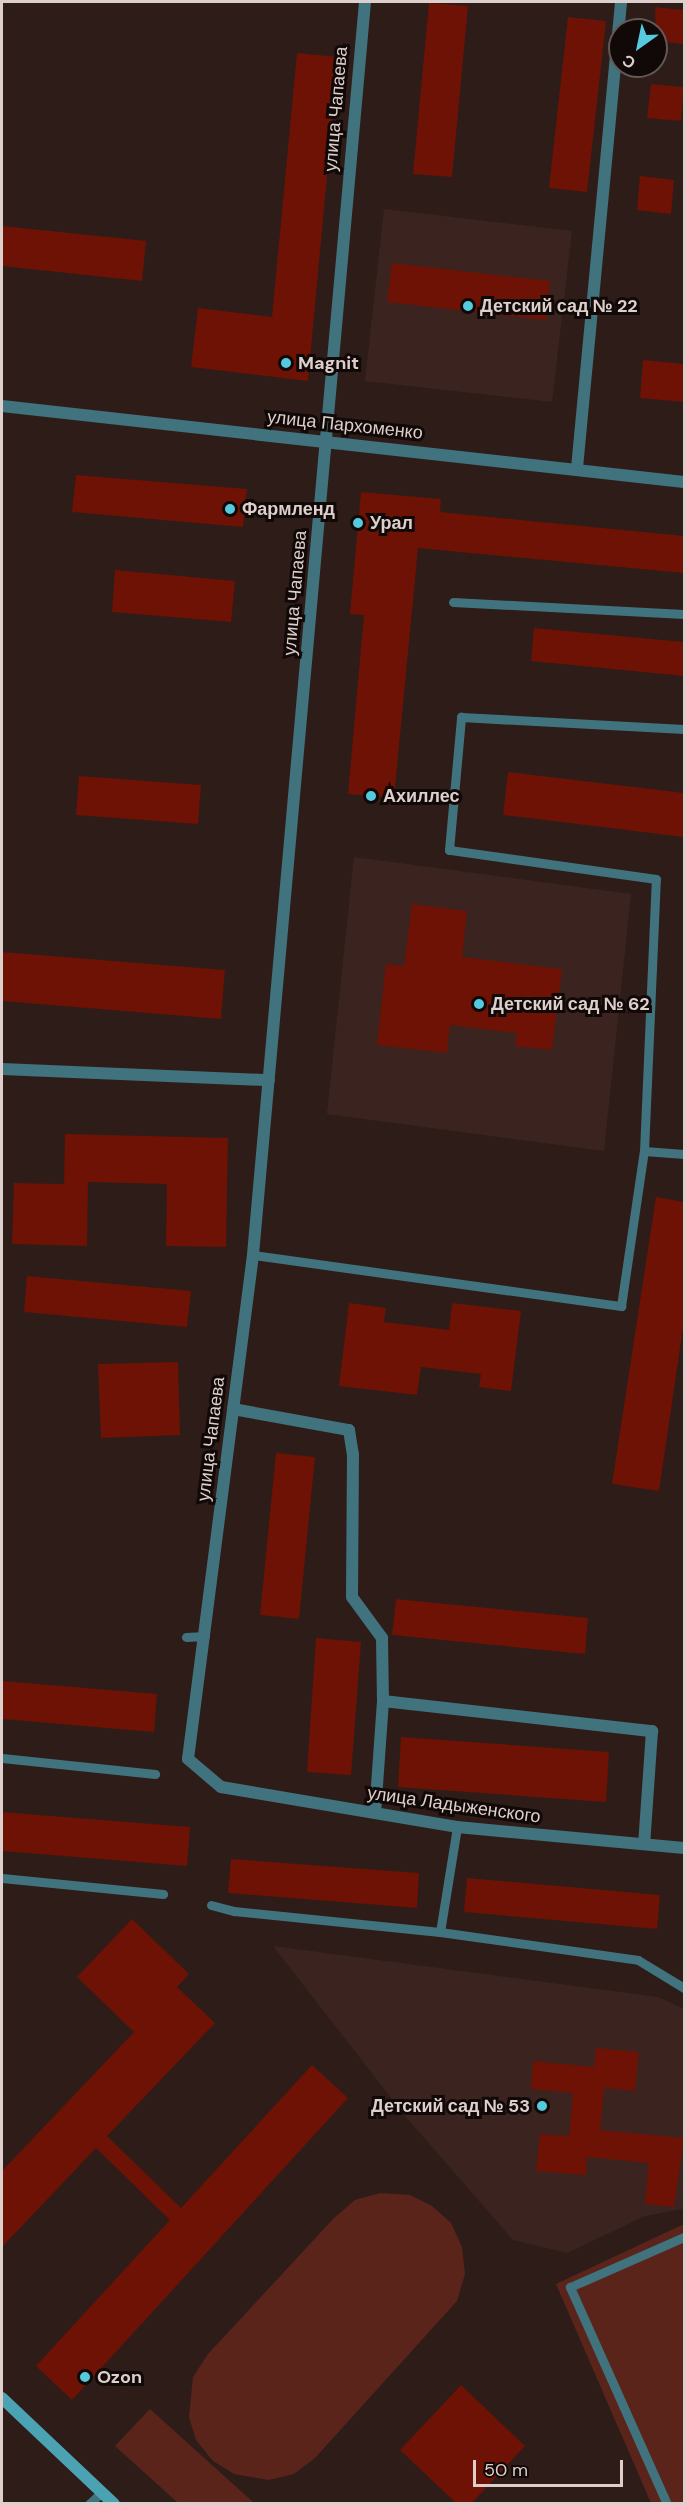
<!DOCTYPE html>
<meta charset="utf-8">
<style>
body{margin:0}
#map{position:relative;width:686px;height:2505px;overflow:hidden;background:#2e1c19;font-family:"DM Sans",sans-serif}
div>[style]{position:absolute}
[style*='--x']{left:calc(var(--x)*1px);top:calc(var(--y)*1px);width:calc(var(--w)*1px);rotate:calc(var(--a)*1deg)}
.built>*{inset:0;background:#3b241f}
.green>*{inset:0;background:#5a241b}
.building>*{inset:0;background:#6d1204}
.lane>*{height:9px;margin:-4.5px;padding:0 4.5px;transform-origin:4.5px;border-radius:4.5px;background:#40737d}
.street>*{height:12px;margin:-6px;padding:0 6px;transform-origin:6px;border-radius:6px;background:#40737d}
.secondary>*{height:12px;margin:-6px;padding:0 6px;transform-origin:6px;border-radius:6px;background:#4ba2b2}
.dots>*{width:16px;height:16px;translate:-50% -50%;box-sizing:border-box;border:3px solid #110907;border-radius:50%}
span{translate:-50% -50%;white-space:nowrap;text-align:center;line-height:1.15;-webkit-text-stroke:6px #110907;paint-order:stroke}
.street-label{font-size:18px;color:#dccfcc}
.poi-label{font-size:18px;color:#dccfcc;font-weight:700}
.left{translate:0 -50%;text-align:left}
.right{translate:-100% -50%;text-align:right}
.frame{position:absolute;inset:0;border:3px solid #dccfcc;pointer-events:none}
.north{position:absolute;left:608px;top:18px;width:60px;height:60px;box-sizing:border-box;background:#110907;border:2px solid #625856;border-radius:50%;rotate:213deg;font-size:16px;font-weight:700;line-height:24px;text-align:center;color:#dccfcc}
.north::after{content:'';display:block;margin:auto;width:21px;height:27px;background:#55cade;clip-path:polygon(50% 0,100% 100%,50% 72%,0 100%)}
.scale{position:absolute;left:473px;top:2460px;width:150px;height:27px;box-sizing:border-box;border:3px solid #dccfcc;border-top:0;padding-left:8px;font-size:18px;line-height:21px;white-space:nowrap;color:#dccfcc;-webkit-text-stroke:4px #110907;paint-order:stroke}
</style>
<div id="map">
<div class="built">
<i style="clip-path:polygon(384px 209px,572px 231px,552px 402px,365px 381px)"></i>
<i style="clip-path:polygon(354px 857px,631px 894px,604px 1151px,327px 1114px)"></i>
<i style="clip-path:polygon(273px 1946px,658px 1997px,684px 2009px,684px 2205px,682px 2209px,645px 2216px,567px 2253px,513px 2240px,406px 2117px)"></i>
</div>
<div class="green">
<i style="clip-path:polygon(380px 2193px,410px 2195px,432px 2206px,451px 2223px,462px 2247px,465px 2274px,457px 2301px,315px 2458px,294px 2474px,269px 2480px,234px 2474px,213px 2461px,196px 2440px,189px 2417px,193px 2377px,208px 2354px,334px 2218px,355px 2200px)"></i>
<i style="clip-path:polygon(684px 2224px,684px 2503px,651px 2503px,556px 2284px)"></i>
<i style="clip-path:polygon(150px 2409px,254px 2503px,178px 2503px,115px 2446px)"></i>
</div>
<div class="building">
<i style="clip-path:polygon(429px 3px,468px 6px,452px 177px,413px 174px)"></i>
<i style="clip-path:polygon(655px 7px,684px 10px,684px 44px,656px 41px)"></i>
<i style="clip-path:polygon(568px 17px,606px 21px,587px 192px,549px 188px)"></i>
<i style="clip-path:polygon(297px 53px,338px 57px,308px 381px,191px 367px,198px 308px,272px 317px)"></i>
<i style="clip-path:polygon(651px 84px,684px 87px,681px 121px,647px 118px)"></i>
<i style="clip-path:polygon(640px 176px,674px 180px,671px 214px,637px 210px)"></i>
<i style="clip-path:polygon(2px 226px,146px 241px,142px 281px,2px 266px)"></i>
<i style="clip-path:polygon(392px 263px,550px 281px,546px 320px,387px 302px)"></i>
<i style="clip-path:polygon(643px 360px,684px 364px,684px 402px,640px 398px)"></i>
<i style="clip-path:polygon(76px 475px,247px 489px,243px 527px,72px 512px)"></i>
<i style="clip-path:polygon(361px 492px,441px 499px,440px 512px,684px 536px,684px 573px,418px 548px,394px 798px,348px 794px,364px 615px,350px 614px)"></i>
<i style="clip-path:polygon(115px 570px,235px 581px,231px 622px,112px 612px)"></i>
<i style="clip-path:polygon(534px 628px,684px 642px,684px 676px,531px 661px)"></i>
<i style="clip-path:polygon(508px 772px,684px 793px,684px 837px,503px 815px)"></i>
<i style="clip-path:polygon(79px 776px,201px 785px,198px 824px,76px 815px)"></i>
<i style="clip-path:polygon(412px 904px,467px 911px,462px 957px,562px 969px,552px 1050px,515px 1046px,517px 1033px,450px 1025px,447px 1053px,377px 1045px,386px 964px,404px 966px)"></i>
<i style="clip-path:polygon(2px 952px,225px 970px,221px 1019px,2px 1001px)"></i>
<i style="clip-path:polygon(65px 1134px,228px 1138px,226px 1247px,166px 1246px,167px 1184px,88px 1182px,87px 1246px,12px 1244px,14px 1183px,64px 1184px)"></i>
<i style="clip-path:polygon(656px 1197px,684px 1202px,684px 1321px,659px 1491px,612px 1484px)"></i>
<i style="clip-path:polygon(27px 1276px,191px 1291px,187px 1327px,24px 1312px)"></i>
<i style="clip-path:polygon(349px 1303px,386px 1308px,384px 1322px,449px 1330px,452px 1303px,521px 1311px,511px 1391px,479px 1387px,481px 1374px,421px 1367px,417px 1395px,339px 1386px)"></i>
<i style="clip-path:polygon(178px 1362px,180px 1435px,101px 1438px,98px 1364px)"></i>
<i style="clip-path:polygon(276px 1453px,315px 1457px,299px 1619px,260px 1615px)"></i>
<i style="clip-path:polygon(396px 1599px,588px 1618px,585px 1654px,392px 1635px)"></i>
<i style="clip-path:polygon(316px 1638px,361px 1642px,351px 1775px,307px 1772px)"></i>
<i style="clip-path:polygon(2px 1681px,157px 1694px,154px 1732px,2px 1719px)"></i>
<i style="clip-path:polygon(401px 1737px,609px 1752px,606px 1802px,398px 1787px)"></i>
<i style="clip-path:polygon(2px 1812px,190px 1827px,187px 1866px,2px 1851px)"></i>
<i style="clip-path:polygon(231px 1859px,419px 1873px,417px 1908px,228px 1893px)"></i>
<i style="clip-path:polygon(467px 1878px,660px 1895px,657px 1929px,464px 1912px)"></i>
<i style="clip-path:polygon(132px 1919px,189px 1974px,177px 1987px,215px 2023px,107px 2136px,181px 2208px,312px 2065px,348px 2098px,72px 2400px,36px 2366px,170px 2220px,96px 2148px,2px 2247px,2px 2171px,134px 2032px,77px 1977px)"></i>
<i style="clip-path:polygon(596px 2048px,639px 2052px,635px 2091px,604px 2088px,600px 2130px,684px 2138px,674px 2207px,645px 2204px,649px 2163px,587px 2157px,586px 2175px,536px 2171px,540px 2134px,569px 2136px,573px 2093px,531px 2089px,533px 2061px,594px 2067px)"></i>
<i style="clip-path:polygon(461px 2385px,525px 2446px,471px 2504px,457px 2504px,400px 2450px)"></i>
</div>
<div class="lane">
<i style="--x:453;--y:602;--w:231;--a:3"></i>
<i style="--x:644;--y:1151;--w:40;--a:4.3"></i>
<i style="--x:253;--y:1255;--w:372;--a:7.9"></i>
<i style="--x:621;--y:1306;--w:157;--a:-81.6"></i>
<i style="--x:644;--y:1151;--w:272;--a:-87.5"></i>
<i style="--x:656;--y:879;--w:209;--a:-172"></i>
<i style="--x:449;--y:850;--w:134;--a:-84.8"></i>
<i style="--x:461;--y:717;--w:223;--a:3.1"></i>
<i style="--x:186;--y:1637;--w:19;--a:-3"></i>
<i style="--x:2;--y:1758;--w:154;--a:6"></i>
<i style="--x:457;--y:1827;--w:106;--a:99.2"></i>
<i style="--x:440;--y:1932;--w:200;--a:8"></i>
<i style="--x:638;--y:1960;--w:54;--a:31.3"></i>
<i style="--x:2;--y:1878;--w:162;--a:5.7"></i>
<i style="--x:211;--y:1905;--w:24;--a:15"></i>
<i style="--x:234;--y:1911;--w:207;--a:5.8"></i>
<i style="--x:89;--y:2504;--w:18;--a:-43"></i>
<i style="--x:667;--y:2504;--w:238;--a:-114.1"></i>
<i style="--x:570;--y:2287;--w:124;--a:-23.7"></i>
</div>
<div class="street">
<i style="--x:365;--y:2;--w:1258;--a:95.11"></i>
<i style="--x:253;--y:1255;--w:508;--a:97.35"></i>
<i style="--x:188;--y:1759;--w:43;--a:40.3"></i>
<i style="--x:221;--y:1787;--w:239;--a:9.6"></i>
<i style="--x:457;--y:1827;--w:228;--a:5.3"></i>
<i style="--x:2;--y:406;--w:686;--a:6.36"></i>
<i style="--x:577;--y:468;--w:468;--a:-84.6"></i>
<i style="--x:2;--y:1069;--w:267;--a:2.4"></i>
<i style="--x:233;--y:1409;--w:118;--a:10.3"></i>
<i style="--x:349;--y:1430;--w:24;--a:81"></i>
<i style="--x:353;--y:1454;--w:143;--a:90.4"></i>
<i style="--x:352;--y:1597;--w:51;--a:53.8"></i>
<i style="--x:382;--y:1638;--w:63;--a:89.1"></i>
<i style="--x:375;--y:1813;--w:112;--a:-85.9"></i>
<i style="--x:383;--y:1701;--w:271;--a:6.4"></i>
<i style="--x:652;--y:1731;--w:113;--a:94"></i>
</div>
<div class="secondary">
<i style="--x:2;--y:2398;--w:154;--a:43.4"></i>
</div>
<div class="dots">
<i style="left:468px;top:306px;background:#55cade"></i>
<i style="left:286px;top:363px;background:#55cade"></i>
<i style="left:230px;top:509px;background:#55cade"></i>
<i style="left:358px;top:523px;background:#55cade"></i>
<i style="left:371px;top:796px;background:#55cade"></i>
<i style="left:479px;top:1004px;background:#55cade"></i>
<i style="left:542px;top:2106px;background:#55cade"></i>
<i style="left:85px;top:2377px;background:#55cade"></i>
</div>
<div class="street-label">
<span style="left:336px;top:109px;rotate:-85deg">улица Чапаева</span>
<span style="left:345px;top:425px;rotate:6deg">улица Пархоменко</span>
<span style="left:295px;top:593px;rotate:-85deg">улица Чапаева</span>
<span style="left:211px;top:1439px;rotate:-83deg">улица Чапаева</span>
<span style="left:454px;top:1805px;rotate:8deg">улица Ладыженского</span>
</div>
<div class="poi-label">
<span class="left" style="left:480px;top:306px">Детский сад № 22</span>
<span class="left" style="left:298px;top:363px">Magnit</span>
<span class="left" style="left:242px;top:509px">Фармленд</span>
<span class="left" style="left:370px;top:523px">Урал</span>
<span class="left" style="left:383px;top:796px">Ахиллес</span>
<span class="left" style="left:491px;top:1004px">Детский сад № 62</span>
<span class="right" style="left:530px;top:2106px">Детский сад № 53</span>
<span class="left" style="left:97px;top:2377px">Ozon</span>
</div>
<div class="frame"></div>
<div class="north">С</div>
<div class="scale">50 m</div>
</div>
